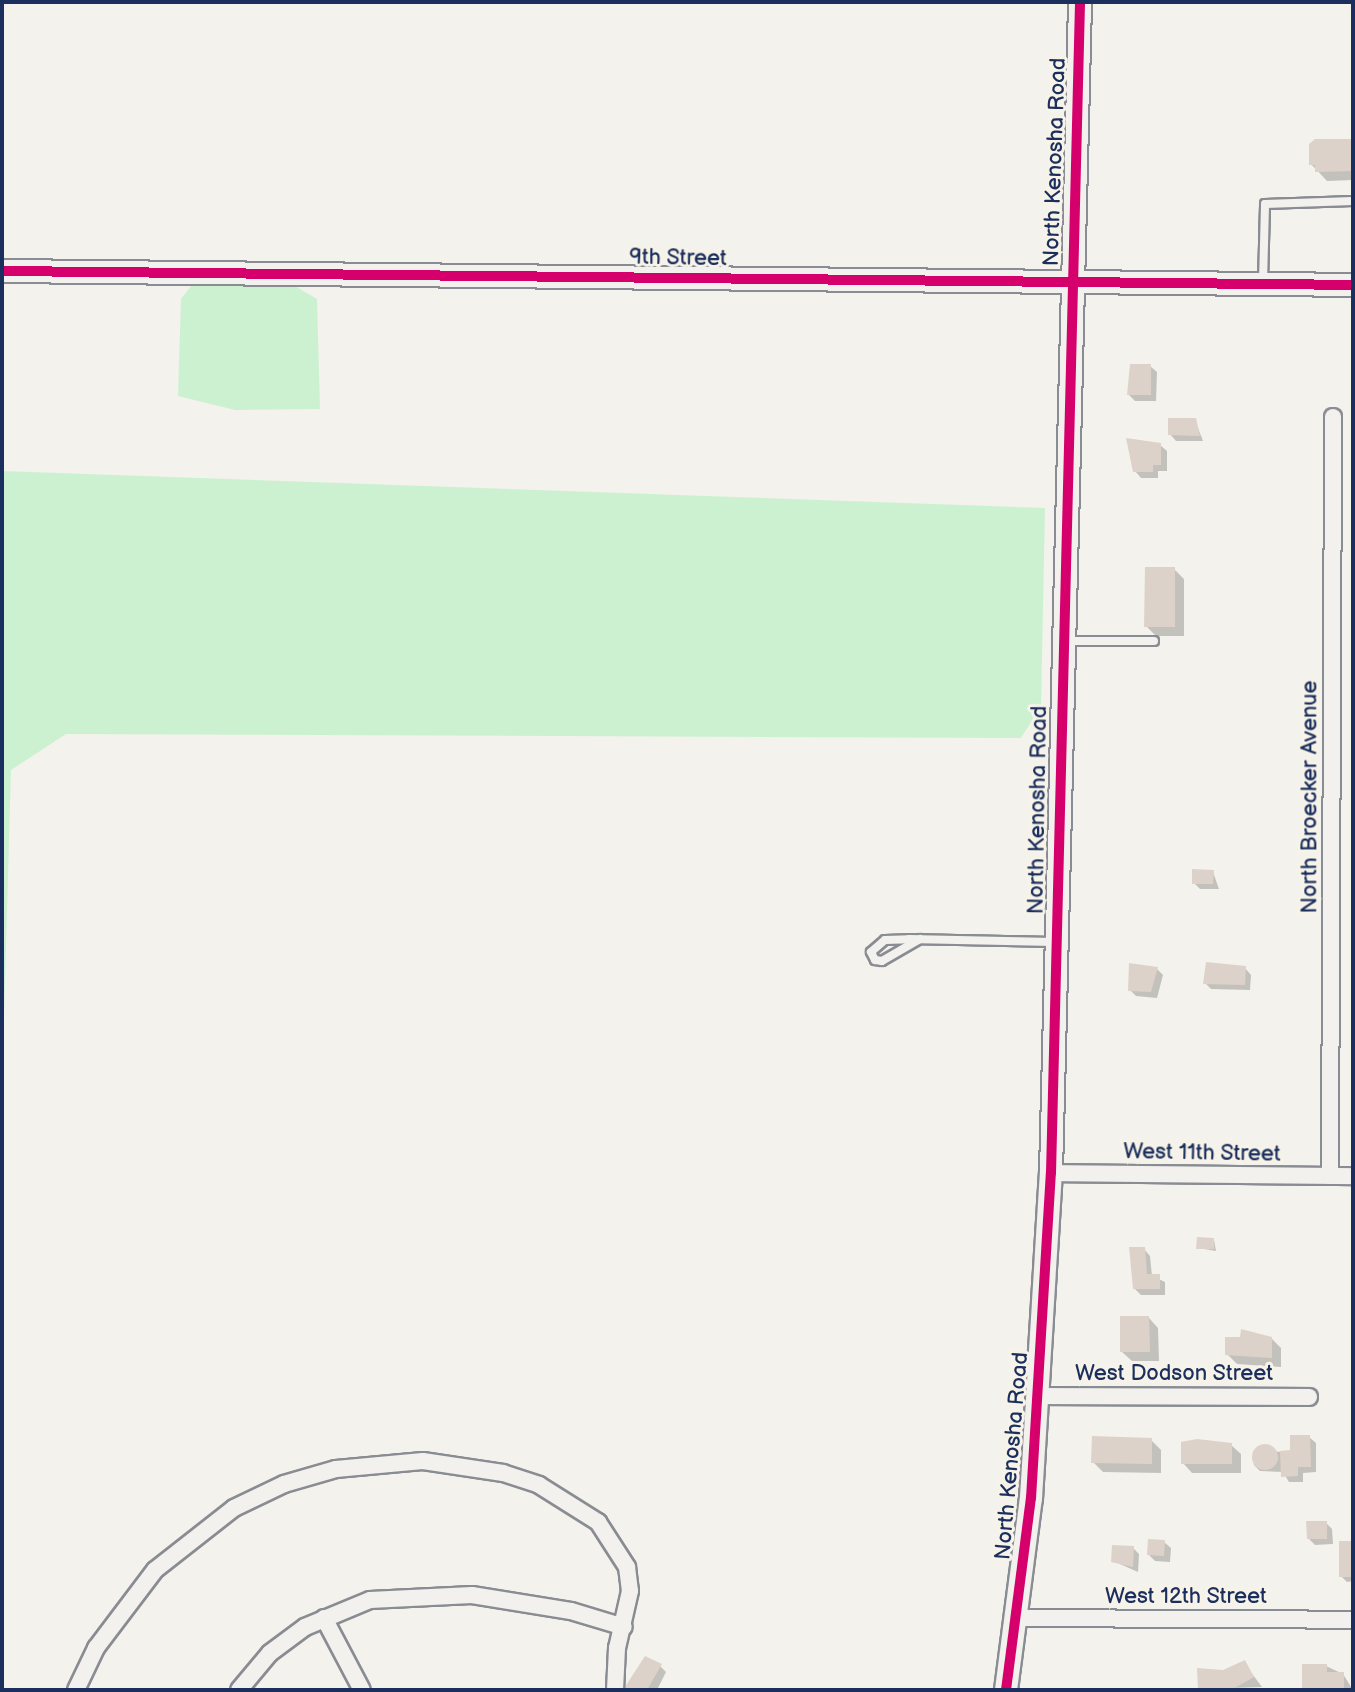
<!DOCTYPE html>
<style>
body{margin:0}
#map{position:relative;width:1355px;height:1692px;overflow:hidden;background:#f4f2ec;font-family:"Balsamiq Sans",sans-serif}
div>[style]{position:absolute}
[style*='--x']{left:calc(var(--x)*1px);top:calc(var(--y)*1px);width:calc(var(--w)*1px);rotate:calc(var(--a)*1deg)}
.green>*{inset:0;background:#ccf1d1}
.shadow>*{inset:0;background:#0003}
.building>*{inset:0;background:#ddd2ca}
.round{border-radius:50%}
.roads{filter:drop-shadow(2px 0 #898c92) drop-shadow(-2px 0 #898c92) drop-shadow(0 2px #898c92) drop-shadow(0 -2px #898c92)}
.service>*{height:8px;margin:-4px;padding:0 4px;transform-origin:4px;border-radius:4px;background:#f2f1ed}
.minor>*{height:16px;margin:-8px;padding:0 8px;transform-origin:8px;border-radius:8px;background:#f2f1ed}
.tertiary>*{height:22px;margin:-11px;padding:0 11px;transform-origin:11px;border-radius:11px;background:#f2f1ed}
.cycleway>*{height:10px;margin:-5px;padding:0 5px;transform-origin:5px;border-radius:5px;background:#d6006c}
span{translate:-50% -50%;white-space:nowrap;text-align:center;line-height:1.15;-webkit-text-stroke:6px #f7f3e8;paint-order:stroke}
.street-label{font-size:22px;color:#1b2f5e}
.frame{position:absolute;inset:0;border:4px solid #1b2f5e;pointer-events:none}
</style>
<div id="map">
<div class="green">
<i style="clip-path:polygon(191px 286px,295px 286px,317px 299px,320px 409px,235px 410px,178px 396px,181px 299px)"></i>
<i style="clip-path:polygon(2px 471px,1045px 508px,1041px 706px,1021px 738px,66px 734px,11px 770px,2px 1088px)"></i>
</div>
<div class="shadow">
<i style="clip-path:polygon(1353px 141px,1353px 180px,1327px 181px,1311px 164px)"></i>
<i style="clip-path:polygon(1150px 366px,1157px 372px,1156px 401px,1135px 401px,1129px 395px)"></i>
<i style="clip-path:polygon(1195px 420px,1203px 441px,1176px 441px,1170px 434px)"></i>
<i style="clip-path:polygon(1160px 445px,1167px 451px,1167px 471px,1158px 471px,1158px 478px,1141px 478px,1135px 471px)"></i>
<i style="clip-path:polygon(1174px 569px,1184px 579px,1184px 636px,1156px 636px,1146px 626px)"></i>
<i style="clip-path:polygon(1213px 872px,1219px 889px,1200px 889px,1194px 883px)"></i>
<i style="clip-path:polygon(1245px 968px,1251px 975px,1250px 990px,1211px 989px,1205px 983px)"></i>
<i style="clip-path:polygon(1157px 969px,1163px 975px,1157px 998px,1136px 996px,1130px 990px)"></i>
<i style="clip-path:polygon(1214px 1240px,1216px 1251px,1198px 1248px)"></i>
<i style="clip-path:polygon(1131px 1249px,1144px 1249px,1150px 1256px,1152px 1276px,1165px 1282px,1165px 1295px,1141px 1295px,1135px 1289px)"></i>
<i style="clip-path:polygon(1149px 1318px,1158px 1328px,1159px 1361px,1132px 1361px,1122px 1352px)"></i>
<i style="clip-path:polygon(1271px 1338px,1281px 1348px,1281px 1367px,1237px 1364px,1227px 1354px,1242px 1339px)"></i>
<i style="clip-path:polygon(1309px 1437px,1316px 1443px,1316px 1472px,1303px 1473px,1303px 1482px,1289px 1482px,1283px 1472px,1260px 1471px,1254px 1465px,1253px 1451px,1292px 1452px)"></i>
<i style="clip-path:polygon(1151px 1440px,1161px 1450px,1161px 1473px,1103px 1472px,1093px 1462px)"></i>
<i style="clip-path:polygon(1231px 1445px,1241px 1454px,1241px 1473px,1192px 1473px,1183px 1463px)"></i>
<i style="clip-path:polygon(1326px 1523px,1332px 1529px,1333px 1544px,1315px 1545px,1309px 1539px)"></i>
<i style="clip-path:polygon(1164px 1542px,1171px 1548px,1170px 1562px,1155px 1561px,1149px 1555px)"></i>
<i style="clip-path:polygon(1353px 1543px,1353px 1581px,1347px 1582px,1341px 1576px)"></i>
<i style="clip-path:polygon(1133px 1548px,1139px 1554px,1138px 1572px,1113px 1561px)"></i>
<i style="clip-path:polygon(1244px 1663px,1262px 1687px,1200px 1689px,1224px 1672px)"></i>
<i style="clip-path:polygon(660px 1666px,666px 1672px,657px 1690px,626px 1690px)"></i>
<i style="clip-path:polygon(1326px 1666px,1343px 1674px,1353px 1690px,1304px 1690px)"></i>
</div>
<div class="building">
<i style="clip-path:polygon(1315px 139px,1353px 139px,1353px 171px,1315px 172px,1315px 165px,1309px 165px,1309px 144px)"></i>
<i style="clip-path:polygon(1130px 364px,1151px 364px,1151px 395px,1127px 395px)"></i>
<i style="clip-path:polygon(1168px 418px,1196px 418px,1200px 436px,1168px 435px)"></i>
<i style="clip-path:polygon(1126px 438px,1161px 443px,1161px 465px,1153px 465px,1153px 472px,1133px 472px)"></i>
<i style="clip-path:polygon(1145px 567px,1175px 567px,1175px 627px,1144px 627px)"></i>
<i style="clip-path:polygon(1192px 869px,1214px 870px,1213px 884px,1192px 884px)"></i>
<i style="clip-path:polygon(1206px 962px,1246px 966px,1245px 985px,1203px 984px)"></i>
<i style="clip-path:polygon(1129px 963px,1158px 967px,1151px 992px,1128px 991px)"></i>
<i style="clip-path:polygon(1197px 1237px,1214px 1238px,1214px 1249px,1196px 1249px)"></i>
<i style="clip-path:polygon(1129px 1247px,1145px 1247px,1147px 1274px,1160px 1274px,1160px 1289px,1133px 1289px)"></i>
<i style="clip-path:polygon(1120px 1316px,1149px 1316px,1150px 1352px,1120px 1352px)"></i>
<i style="clip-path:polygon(1241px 1329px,1272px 1337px,1272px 1358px,1225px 1355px,1225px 1337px,1240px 1337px)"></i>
<i style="clip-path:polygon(1290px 1435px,1310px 1435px,1311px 1467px,1298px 1467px,1298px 1476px,1281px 1477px,1280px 1451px,1290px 1450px)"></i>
<i style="clip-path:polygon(1092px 1436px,1152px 1438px,1152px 1464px,1091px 1463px)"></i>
<i style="clip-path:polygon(1197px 1439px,1232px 1443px,1232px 1464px,1181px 1464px,1181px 1442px)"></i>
<i class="round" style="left:1252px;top:1444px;width:26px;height:26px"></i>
<i style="clip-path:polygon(1306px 1521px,1327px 1521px,1327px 1539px,1307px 1539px)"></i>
<i style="clip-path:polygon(1148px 1539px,1165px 1540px,1164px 1556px,1147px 1555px)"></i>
<i style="clip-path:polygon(1339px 1541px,1353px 1541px,1353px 1577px,1339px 1577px)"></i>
<i style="clip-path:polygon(1112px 1545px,1134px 1546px,1133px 1567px,1111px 1562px)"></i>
<i style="clip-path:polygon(645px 1656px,662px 1664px,647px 1690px,623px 1690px)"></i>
<i style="clip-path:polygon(1245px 1660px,1254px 1677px,1231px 1690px,1198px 1689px,1197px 1668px,1223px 1670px)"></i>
<i style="clip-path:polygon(1302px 1664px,1327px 1664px,1327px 1672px,1344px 1672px,1344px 1690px,1302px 1690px)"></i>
</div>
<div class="roads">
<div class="service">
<i style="--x:1263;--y:282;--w:78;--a:-88.5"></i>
<i style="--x:1265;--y:204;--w:88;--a:-2"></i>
<i style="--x:1067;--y:641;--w:87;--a:0"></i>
<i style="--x:920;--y:939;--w:44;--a:149.9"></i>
<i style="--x:882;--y:961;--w:7;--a:-172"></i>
<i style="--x:875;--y:960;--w:9;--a:-117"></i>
<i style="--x:871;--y:952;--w:18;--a:-41"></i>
<i style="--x:885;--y:940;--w:24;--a:-2"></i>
<i style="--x:909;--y:939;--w:145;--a:1.2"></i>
</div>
<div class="minor">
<i style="--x:1051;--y:1173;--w:302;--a:0.6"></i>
<i style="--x:1330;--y:1176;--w:759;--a:-89.77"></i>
<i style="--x:1039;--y:1396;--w:270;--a:0.2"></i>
<i style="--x:324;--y:1618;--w:81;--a:62.2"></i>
<i style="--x:1018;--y:1618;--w:335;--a:0.3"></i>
<i style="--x:76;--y:1690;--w:47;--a:-64.5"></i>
<i style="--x:96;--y:1648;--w:98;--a:-52.9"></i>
<i style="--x:155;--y:1570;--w:100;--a:-38.1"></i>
<i style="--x:234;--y:1508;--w:55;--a:-25.6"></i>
<i style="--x:284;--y:1484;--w:54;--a:-16.1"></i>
<i style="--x:336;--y:1469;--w:87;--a:-5.3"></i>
<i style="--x:423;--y:1461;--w:81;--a:8.5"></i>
<i style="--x:503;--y:1473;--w:38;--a:18"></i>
<i style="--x:539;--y:1485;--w:70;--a:32.1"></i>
<i style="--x:598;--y:1522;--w:54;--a:57.2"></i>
<i style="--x:627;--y:1567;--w:24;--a:83"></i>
<i style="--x:630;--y:1591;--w:58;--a:102.8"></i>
<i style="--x:617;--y:1648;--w:42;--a:92.7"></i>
<i style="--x:239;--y:1690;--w:48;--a:-50"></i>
<i style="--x:270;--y:1653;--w:44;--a:-36.6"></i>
<i style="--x:305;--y:1627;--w:70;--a:-22.6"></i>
<i style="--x:370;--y:1600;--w:102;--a:-2.8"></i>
<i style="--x:472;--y:1595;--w:100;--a:9.2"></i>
<i style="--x:571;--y:1611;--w:55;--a:16.8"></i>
</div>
<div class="tertiary">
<i style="--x:2;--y:271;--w:1351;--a:0.59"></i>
<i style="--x:1006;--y:1690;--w:194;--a:-82.6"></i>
<i style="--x:1031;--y:1498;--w:326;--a:-86.5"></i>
<i style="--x:1051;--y:1173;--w:1171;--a:-88.58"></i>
</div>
</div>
<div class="cycleway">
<i style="--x:2;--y:271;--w:1351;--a:0.59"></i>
<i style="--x:1006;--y:1690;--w:194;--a:-82.6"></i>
<i style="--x:1031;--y:1498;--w:326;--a:-86.5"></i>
<i style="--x:1051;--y:1173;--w:1171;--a:-88.58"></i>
</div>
<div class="street-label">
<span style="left:1055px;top:162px;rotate:-88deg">North Kenosha Road</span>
<span style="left:678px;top:258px;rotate:1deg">9th Street</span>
<span style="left:1310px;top:797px;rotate:-90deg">North Broecker Avenue</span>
<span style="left:1038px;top:810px;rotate:-89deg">North Kenosha Road</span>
<span style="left:1202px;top:1153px;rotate:1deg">West 11th Street</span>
<span style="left:1174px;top:1374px">West Dodson Street</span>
<span style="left:1012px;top:1456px;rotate:-85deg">North Kenosha Road</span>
<span style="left:1186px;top:1597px">West 12th Street</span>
</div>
<div class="frame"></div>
</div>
